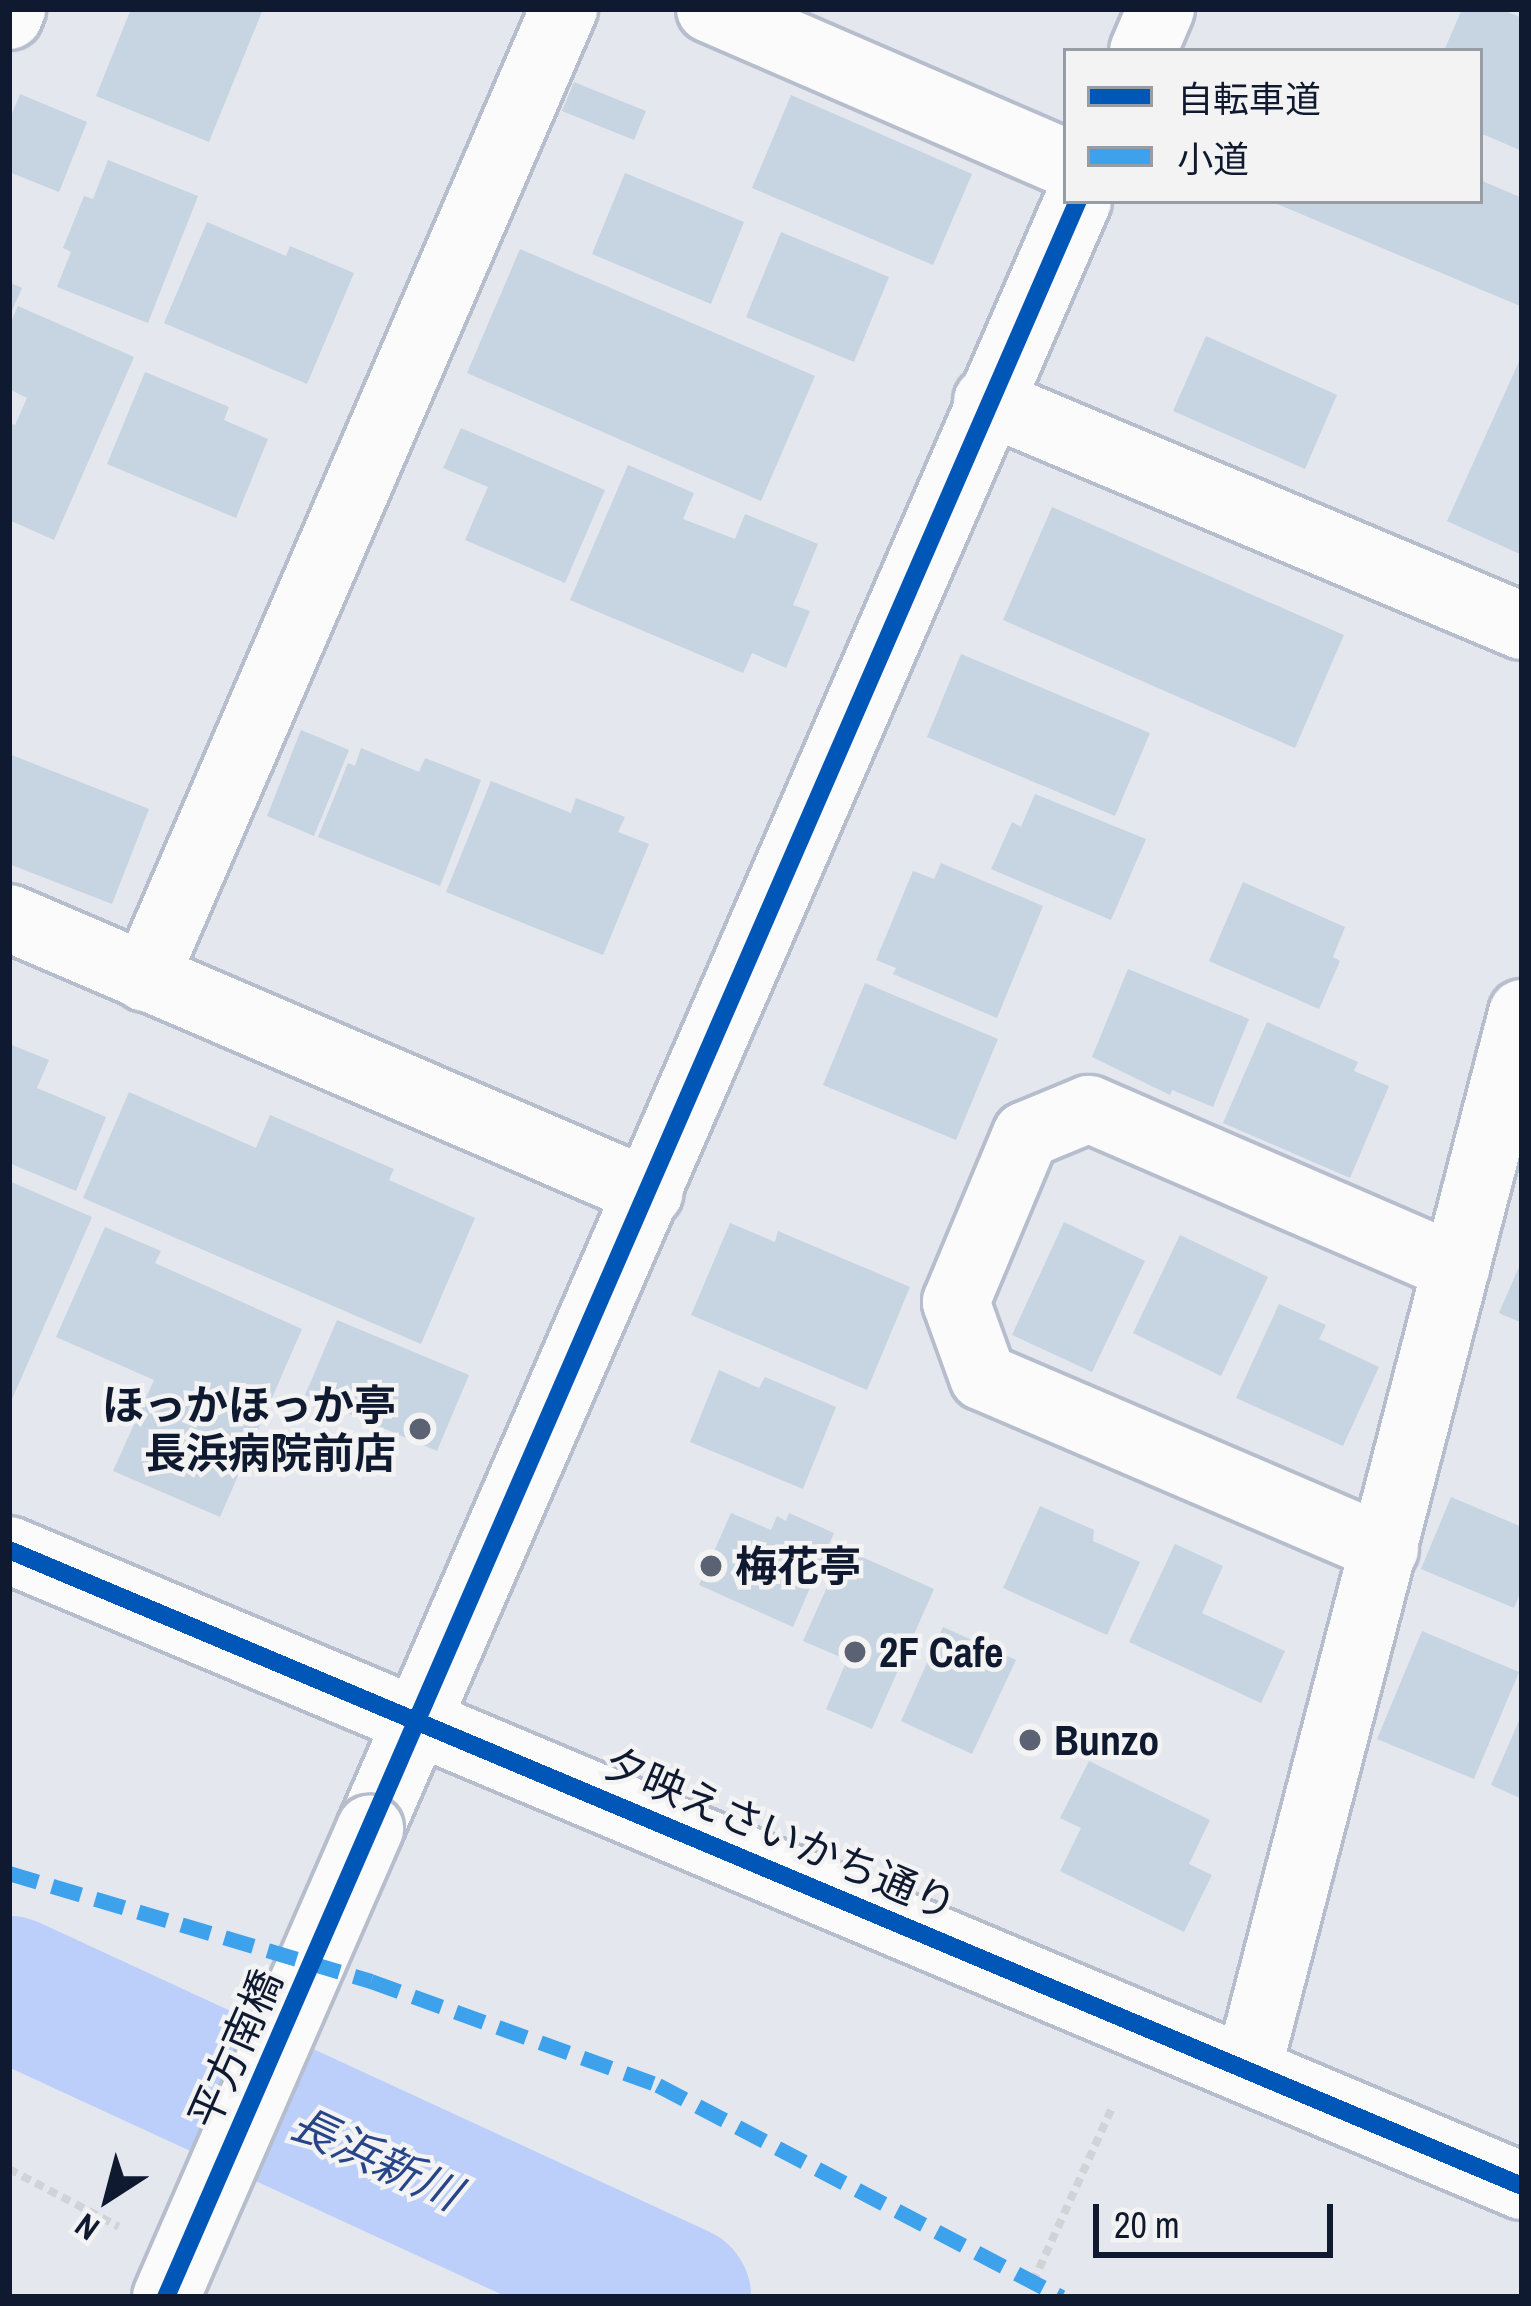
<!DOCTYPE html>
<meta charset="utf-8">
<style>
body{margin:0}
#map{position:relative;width:1531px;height:2306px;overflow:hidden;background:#e4e7ee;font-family:"Archivo Narrow","Noto Sans JP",sans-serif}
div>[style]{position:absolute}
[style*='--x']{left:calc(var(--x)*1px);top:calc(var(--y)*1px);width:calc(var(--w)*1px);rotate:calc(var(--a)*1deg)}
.river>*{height:144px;margin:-72px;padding:0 72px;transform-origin:72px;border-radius:72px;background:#bbcffa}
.building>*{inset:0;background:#c7d4e1}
.path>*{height:8px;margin-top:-4px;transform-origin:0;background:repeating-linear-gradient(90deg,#d1d3d6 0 9px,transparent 0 15px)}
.roads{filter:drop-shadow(3px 0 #b6bdcc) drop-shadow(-3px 0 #b6bdcc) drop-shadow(0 3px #b6bdcc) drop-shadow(0 -3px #b6bdcc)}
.minor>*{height:66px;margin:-33px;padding:0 33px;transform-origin:33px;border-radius:33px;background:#fbfbfc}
.bridges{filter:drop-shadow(3px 0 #b6bdcc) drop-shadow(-3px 0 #b6bdcc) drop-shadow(0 3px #b6bdcc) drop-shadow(0 -3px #b6bdcc)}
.minor-bridge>*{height:66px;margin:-33px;padding:0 33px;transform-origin:33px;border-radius:33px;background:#fbfbfc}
.quiet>*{height:15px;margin-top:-7.5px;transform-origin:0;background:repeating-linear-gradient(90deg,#3da2eb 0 30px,transparent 0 45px)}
.cycleway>*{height:18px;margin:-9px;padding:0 9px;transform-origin:9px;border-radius:9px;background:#0057b8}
.dots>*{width:33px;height:33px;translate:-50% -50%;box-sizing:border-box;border:6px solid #f3f3f3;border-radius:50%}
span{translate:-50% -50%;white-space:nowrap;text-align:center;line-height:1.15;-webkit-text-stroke:9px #f3f3f3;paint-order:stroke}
.poi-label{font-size:42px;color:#0f1a31;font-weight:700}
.right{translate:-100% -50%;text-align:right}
.left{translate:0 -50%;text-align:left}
.street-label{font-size:42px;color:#0f1a31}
.water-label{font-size:45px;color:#274588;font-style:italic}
.frame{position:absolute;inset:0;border:12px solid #0f1a31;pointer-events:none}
.legend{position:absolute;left:1063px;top:48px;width:420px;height:156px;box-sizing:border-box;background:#f3f3f3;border:3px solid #989ca5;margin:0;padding:15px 21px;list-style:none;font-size:36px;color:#0f1a31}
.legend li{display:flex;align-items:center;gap:24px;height:60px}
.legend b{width:60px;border:3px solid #989ca5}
.north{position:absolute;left:48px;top:2138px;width:120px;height:120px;-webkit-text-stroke:9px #f3f3f3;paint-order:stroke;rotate:216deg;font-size:33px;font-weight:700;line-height:48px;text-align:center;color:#0f1a31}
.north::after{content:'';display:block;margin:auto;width:42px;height:54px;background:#0f1a31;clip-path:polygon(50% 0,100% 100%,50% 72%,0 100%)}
.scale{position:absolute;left:1093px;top:2204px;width:240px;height:54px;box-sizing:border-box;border:6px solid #0f1a31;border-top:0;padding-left:15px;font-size:36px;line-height:42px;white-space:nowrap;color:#0f1a31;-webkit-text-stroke:9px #f3f3f3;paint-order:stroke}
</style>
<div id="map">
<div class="river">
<i style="--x:9;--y:1988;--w:738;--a:24.76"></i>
</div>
<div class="building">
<i style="clip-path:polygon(131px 9px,263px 9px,209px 142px,96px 96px)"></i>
<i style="clip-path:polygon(1462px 9px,1501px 9px,1522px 18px,1522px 151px,1480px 133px,1480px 51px,1444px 51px)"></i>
<i style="clip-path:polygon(574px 82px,646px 111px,634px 140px,562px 111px)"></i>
<i style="clip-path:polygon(20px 94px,87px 122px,59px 192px,9px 172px,9px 121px)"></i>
<i style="clip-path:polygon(791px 95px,972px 174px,933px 265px,752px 188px)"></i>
<i style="clip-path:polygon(108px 160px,198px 196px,148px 323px,57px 287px,71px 252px,63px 248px,84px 196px,93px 199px)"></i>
<i style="clip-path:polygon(625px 173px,744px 222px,711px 304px,592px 254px)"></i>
<i style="clip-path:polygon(1480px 180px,1522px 198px,1520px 306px,1270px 201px,1480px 201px)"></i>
<i style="clip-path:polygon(207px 222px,286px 256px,290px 246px,354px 273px,307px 384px,164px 323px)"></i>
<i style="clip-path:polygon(781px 232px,889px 277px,854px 362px,746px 317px)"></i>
<i style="clip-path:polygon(520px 249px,815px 376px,761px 501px,467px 373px)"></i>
<i style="clip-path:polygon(9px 282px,22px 288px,9px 317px)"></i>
<i style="clip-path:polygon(18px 306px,134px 357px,54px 540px,9px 520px,9px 423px,15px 425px,27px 398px,9px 389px,9px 326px)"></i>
<i style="clip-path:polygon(1206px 336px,1337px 395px,1305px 469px,1173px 411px)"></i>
<i style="clip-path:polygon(1522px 355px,1522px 555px,1447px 521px)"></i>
<i style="clip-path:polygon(145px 372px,229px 407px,224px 420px,268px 439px,236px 518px,107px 464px)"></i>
<i style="clip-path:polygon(461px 428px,605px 490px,565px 583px,465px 540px,488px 487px,443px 468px)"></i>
<i style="clip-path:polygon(628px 465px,694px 493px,683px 519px,735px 539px,745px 514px,818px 544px,793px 605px,810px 611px,786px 668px,752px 653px,743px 673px,570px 600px)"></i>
<i style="clip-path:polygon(1052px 507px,1344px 635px,1295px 748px,1003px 620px)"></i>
<i style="clip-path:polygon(961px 654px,1150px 733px,1115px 816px,927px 737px)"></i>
<i style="clip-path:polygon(301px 730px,349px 750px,314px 836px,267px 816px)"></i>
<i style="clip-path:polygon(361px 748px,419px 772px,425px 758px,481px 780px,440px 886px,318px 837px,348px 763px,355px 766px)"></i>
<i style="clip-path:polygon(9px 754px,149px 809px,112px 904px,9px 864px)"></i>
<i style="clip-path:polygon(491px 781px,571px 813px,576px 798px,625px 817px,618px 832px,649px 844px,603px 955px,446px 892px)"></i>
<i style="clip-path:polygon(1035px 794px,1146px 839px,1111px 920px,991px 869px,1012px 822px,1021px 827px)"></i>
<i style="clip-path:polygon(941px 863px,1043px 906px,997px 1018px,893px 974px,896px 968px,876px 960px,913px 871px,934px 879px)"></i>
<i style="clip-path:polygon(1243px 882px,1345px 927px,1333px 957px,1340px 961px,1319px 1009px,1209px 961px)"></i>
<i style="clip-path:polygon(1128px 969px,1249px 1019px,1213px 1107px,1172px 1090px,1170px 1095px,1092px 1057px)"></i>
<i style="clip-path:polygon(865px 983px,998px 1039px,956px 1140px,823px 1085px)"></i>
<i style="clip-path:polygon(1267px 1022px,1358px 1062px,1354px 1071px,1389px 1086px,1350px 1178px,1223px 1123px)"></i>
<i style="clip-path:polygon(9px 1044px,49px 1060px,37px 1088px,106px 1117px,76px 1191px,9px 1163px)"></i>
<i style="clip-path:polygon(129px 1092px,256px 1148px,270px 1115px,394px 1169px,389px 1180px,475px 1218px,421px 1344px,83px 1198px)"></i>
<i style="clip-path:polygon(9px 1181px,92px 1217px,9px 1406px)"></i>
<i style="clip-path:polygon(1064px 1222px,1145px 1261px,1092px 1372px,1012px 1335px)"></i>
<i style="clip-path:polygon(730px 1223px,775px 1242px,778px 1231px,910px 1287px,867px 1390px,691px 1315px)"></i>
<i style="clip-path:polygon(105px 1227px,161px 1251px,155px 1263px,302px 1329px,220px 1517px,113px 1471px,154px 1380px,56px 1337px)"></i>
<i style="clip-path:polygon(1180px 1235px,1268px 1277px,1221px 1376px,1133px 1333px)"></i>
<i style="clip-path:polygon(1522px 1260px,1522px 1323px,1499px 1313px)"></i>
<i style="clip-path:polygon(1279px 1304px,1326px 1325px,1319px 1339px,1379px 1367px,1343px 1446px,1236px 1398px)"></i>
<i style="clip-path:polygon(337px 1320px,469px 1375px,437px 1451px,305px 1395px)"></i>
<i style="clip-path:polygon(719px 1370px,759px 1388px,765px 1377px,836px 1407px,803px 1489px,690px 1442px)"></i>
<i style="clip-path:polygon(1451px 1497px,1522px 1527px,1522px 1589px,1514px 1608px,1421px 1569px)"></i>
<i style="clip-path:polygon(1040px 1506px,1094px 1530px,1093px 1541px,1140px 1562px,1107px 1635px,1003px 1588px)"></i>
<i style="clip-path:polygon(731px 1513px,771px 1530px,777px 1516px,786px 1521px,789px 1513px,834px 1533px,793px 1627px,699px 1585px)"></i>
<i style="clip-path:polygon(1175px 1544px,1223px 1566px,1202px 1613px,1285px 1651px,1261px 1703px,1129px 1642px)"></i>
<i style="clip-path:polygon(844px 1549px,934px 1589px,872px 1729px,826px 1709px,847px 1660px,803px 1641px)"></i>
<i style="clip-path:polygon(943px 1627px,1016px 1660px,972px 1754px,901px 1721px)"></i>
<i style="clip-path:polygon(1422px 1631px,1519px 1672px,1474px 1779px,1377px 1739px)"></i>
<i style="clip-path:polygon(1522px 1714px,1522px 1799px,1491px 1785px)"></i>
<i style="clip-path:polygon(1089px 1761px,1210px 1820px,1189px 1864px,1212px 1875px,1184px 1932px,1060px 1871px,1081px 1828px,1060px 1818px)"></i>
</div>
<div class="path">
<i style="--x:9;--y:2169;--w:124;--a:27.8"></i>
<i style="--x:1033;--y:2282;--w:189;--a:-65.6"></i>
</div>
<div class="roads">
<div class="minor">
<i style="--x:710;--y:9;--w:388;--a:23.4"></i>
<i style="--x:9;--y:16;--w:8;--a:-67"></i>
<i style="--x:1143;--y:51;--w:46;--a:-66.8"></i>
<i style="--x:987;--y:401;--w:580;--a:22.81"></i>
<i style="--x:9;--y:918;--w:697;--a:23.22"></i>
<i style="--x:145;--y:978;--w:1056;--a:-66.62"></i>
<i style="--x:1385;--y:1549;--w:437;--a:-156.8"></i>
<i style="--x:983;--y:1377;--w:80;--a:-109.8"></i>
<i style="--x:956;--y:1302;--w:181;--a:-67.3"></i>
<i style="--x:1026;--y:1135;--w:68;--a:-22.4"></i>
<i style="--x:1089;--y:1109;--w:400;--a:23.4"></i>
<i style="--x:9;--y:1550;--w:1641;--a:22.8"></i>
<i style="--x:370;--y:1829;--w:1775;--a:-66.5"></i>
<i style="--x:1248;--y:2069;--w:1091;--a:-75.45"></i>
</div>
</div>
<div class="bridges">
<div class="minor-bridge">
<i style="--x:166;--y:2297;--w:511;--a:-66.45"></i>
</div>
</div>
<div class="quiet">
<i style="--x:9;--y:1873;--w:378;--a:16.6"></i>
<i style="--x:371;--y:1981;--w:305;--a:19.9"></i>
<i style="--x:658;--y:2085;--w:456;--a:27.7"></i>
</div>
<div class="cycleway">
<i style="--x:9;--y:1550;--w:1641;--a:22.8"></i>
<i style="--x:166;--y:2297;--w:2286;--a:-66.49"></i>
</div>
<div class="dots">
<i style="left:420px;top:1429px;background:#5a6273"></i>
<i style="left:711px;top:1566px;background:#5a6273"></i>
<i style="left:855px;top:1652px;background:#5a6273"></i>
<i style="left:1030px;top:1740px;background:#5a6273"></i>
</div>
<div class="poi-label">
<span class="right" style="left:396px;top:1429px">ほっかほっか亭<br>長浜病院前店</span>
<span class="left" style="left:735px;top:1566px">梅花亭</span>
<span class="left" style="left:879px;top:1652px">2F Cafe</span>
<span class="left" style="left:1054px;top:1740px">Bunzo</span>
</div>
<div class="street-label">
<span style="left:780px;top:1834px;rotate:23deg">夕映えさいかち通り</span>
<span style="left:235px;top:2049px;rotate:-66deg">平方南橋</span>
</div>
<div class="water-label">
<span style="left:376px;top:2158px;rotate:25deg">長浜新川</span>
</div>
<div class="frame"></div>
<ul class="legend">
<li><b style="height:15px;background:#0057b8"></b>自転車道</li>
<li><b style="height:15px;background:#3da2eb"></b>小道</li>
</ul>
<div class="north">N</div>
<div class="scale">20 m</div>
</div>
